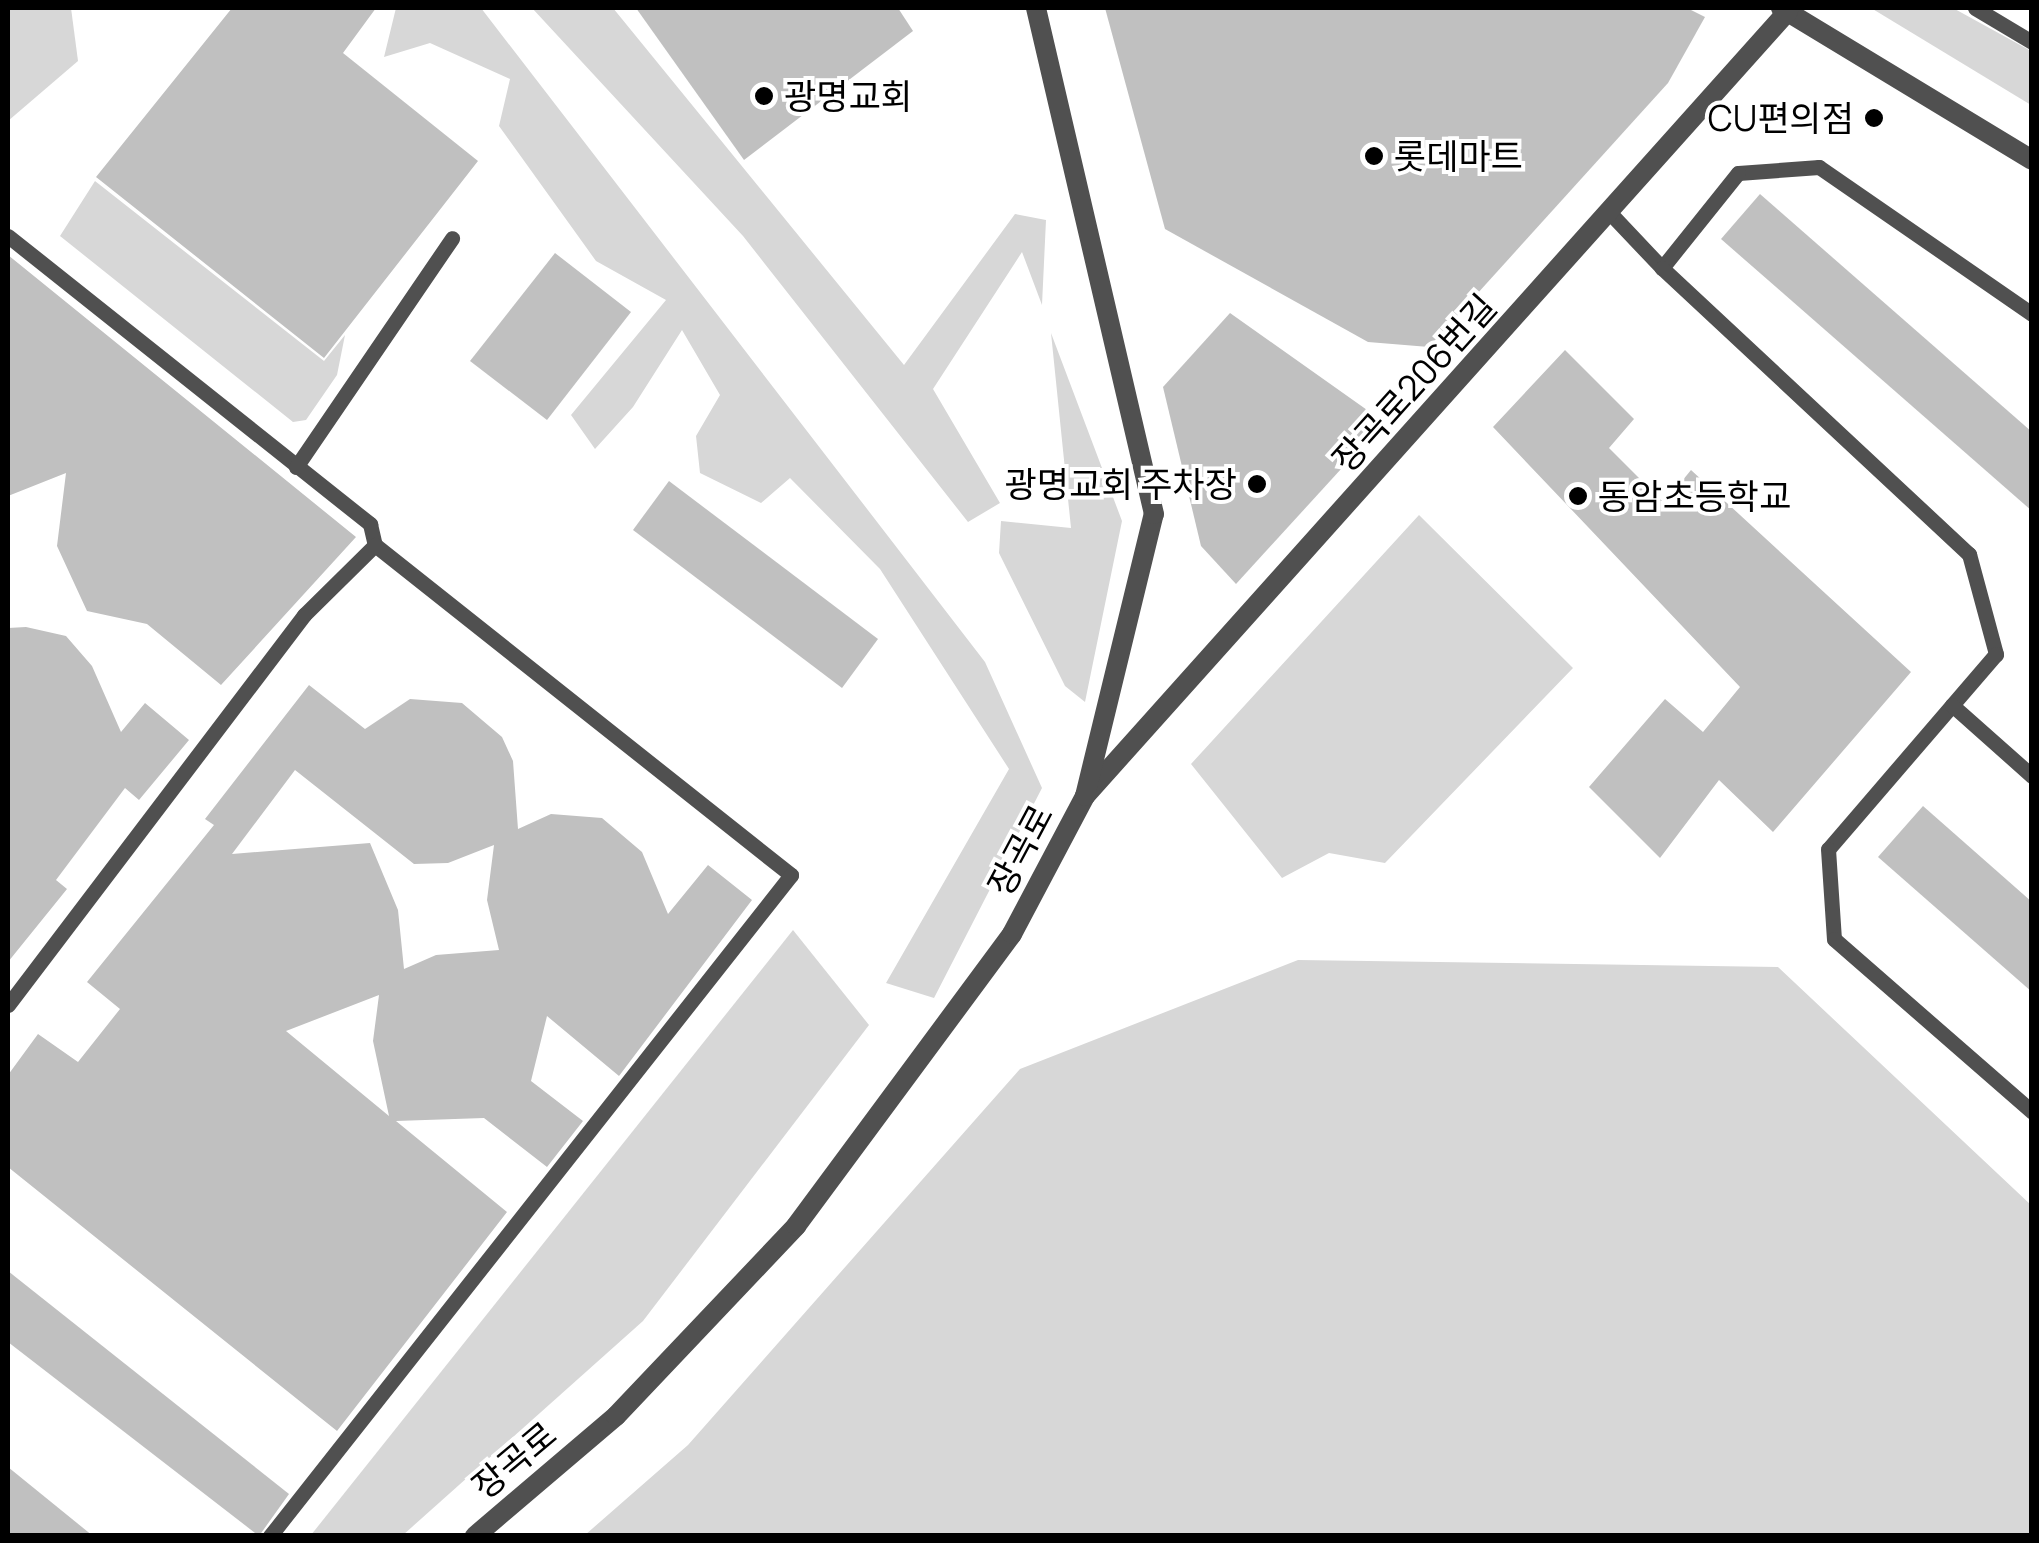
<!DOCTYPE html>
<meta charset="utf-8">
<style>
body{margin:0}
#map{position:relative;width:2039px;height:1543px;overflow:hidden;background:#fff;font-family:Manrope,"Noto Sans KR",sans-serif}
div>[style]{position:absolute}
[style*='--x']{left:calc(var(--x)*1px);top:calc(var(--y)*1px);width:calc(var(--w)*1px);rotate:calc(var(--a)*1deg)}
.green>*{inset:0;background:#d7d7d7}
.building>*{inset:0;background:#c0c0c0}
.service>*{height:15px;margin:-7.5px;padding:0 7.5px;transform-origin:7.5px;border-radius:7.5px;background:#505050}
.minor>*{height:20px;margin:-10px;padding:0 10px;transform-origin:10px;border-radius:10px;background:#505050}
.tertiary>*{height:20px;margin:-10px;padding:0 10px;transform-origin:10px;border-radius:10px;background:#505050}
.dots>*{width:28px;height:28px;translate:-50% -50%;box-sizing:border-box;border:5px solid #fff;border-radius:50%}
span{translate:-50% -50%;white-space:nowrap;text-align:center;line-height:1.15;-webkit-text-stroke:8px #fff;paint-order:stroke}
.poi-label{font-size:35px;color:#000}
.left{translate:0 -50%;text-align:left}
.right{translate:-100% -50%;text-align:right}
.street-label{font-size:35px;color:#000}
.frame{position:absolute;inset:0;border:10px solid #000;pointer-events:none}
</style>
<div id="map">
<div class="green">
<i style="clip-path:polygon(8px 8px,71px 8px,78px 61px,8px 121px)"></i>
<i style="clip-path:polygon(396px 8px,481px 8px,985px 662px,1042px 788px,934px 998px,886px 983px,1009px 769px,880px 569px,790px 478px,761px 503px,700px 473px,696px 436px,720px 395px,682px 330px,633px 407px,595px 449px,571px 415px,666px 300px,596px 261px,499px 126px,510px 79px,430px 43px,384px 57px)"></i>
<i style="clip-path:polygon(532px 8px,613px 8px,904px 365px,1015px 214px,1046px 220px,1042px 305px,1022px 252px,933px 389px,1000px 503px,968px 522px,743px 236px)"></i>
<i style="clip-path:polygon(1871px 8px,1953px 8px,2031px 51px,2031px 105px)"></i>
<i style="clip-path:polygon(95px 181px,324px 361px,345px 335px,337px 375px,306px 420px,293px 422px,60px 236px)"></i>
<i style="clip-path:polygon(1051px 333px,1122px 521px,1085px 702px,1065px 686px,999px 553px,1001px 521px,1071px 528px)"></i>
<i style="clip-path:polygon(1419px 515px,1573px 668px,1385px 863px,1329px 853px,1282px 878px,1191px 764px)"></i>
<i style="clip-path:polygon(793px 930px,869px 1025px,643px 1321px,403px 1535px,311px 1535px)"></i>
<i style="clip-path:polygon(1298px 960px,1778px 967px,2031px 1205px,2031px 1535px,585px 1535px,688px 1445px,1020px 1069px)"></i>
</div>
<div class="building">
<i style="clip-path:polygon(232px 8px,376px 8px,343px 53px,478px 161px,324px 358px,96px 177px)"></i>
<i style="clip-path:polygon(636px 8px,898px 8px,913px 31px,744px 160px)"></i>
<i style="clip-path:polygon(1105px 8px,1687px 8px,1705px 17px,1668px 83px,1429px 347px,1368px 342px,1165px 229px)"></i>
<i style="clip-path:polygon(1760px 194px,2032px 432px,2032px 511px,1721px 239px)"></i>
<i style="clip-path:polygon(555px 253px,631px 312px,547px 420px,470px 361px)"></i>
<i style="clip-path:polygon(8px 255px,356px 537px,221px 685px,147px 624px,87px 611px,57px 546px,66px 473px,8px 496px)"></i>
<i style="clip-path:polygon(1230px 313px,1384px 422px,1236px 584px,1201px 546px,1163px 387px)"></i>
<i style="clip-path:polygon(1565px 350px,1634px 419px,1609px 448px,1664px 503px,1691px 470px,1911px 672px,1773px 832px,1719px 780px,1660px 858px,1589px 787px,1665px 699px,1703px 732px,1740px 687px,1493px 427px)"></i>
<i style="clip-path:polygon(669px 481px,878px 639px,842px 688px,633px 530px)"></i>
<i style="clip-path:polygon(26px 627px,66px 636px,92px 666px,121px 732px,145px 703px,189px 740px,139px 800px,125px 788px,56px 880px,67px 889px,8px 962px,8px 628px)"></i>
<i style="clip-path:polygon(evenodd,309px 685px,365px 729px,410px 699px,462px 703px,502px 737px,513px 761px,518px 829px,551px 814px,602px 818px,642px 852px,668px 914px,708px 865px,752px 900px,619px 1076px,547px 1016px,531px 1081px,583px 1121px,547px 1167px,484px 1118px,396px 1121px,507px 1212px,337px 1431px,8px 1167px,8px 1075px,38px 1034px,78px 1062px,120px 1009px,87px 982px,214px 825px,205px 819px,309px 685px,295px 770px,414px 864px,448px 863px,494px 845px,487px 900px,499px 950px,436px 955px,404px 969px,398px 910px,370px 843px,232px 854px,295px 770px,309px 685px,379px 995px,373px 1041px,389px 1116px,286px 1031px,379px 995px)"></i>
<i style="clip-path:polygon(1923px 806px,2032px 902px,2032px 992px,1878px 857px)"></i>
<i style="clip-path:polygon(8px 1271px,289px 1494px,259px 1536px,8px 1342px)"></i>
<i style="clip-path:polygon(8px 1467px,93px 1536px,8px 1536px)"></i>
</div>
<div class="service">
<i style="--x:1975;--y:8;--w:66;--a:30.8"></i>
<i style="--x:1610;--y:213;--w:76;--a:46.6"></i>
<i style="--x:8;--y:236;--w:463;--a:38.5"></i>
<i style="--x:370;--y:524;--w:22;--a:77"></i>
<i style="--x:2032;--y:314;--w:259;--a:-145.4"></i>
<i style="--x:1819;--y:167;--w:81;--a:175.8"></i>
<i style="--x:1738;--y:173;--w:122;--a:128.7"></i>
<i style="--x:1662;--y:268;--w:420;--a:43"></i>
<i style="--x:1969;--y:554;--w:104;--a:74.9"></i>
<i style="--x:1996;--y:654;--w:257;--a:130.7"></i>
<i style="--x:1828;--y:849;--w:90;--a:86.2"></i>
<i style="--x:1834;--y:939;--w:263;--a:41.1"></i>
<i style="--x:296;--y:467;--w:277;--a:-55.7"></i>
<i style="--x:1952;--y:705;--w:107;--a:41.6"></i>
<i style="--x:8;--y:1005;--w:490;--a:-52.8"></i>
<i style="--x:304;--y:615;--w:100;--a:-44.6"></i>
<i style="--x:375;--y:545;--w:531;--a:38.42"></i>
<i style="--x:791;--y:875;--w:842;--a:128.25"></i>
</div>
<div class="minor">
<i style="--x:1781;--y:8;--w:293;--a:31.2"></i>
<i style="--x:1085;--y:796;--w:1054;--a:-48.15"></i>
</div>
<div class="tertiary">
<i style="--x:475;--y:1536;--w:185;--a:-40.4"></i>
<i style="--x:616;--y:1416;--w:262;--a:-46.5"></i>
<i style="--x:796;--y:1226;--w:363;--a:-53.5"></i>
<i style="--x:1012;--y:934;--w:156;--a:-62.1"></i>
<i style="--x:1085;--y:796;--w:290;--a:-76.3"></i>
<i style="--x:1154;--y:514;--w:520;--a:-103.13"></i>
</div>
<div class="dots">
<i style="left:764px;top:96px;background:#000"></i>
<i style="left:1874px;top:118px;background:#000"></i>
<i style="left:1374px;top:156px;background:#000"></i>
<i style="left:1257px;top:484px;background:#000"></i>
<i style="left:1578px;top:496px;background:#000"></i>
</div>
<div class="poi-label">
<span class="left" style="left:784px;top:96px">광명교회</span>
<span class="right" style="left:1854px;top:118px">CU편의점</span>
<span class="left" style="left:1394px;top:156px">롯데마트</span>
<span class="right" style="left:1237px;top:484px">광명교회 주차장</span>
<span class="left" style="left:1598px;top:496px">동암초등학교</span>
</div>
<div class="street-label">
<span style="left:1414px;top:383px;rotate:-48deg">장곡로206번길</span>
<span style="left:1020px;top:850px;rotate:-62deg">장곡로</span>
<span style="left:514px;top:1460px;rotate:-40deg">장곡로</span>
</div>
<div class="frame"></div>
</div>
